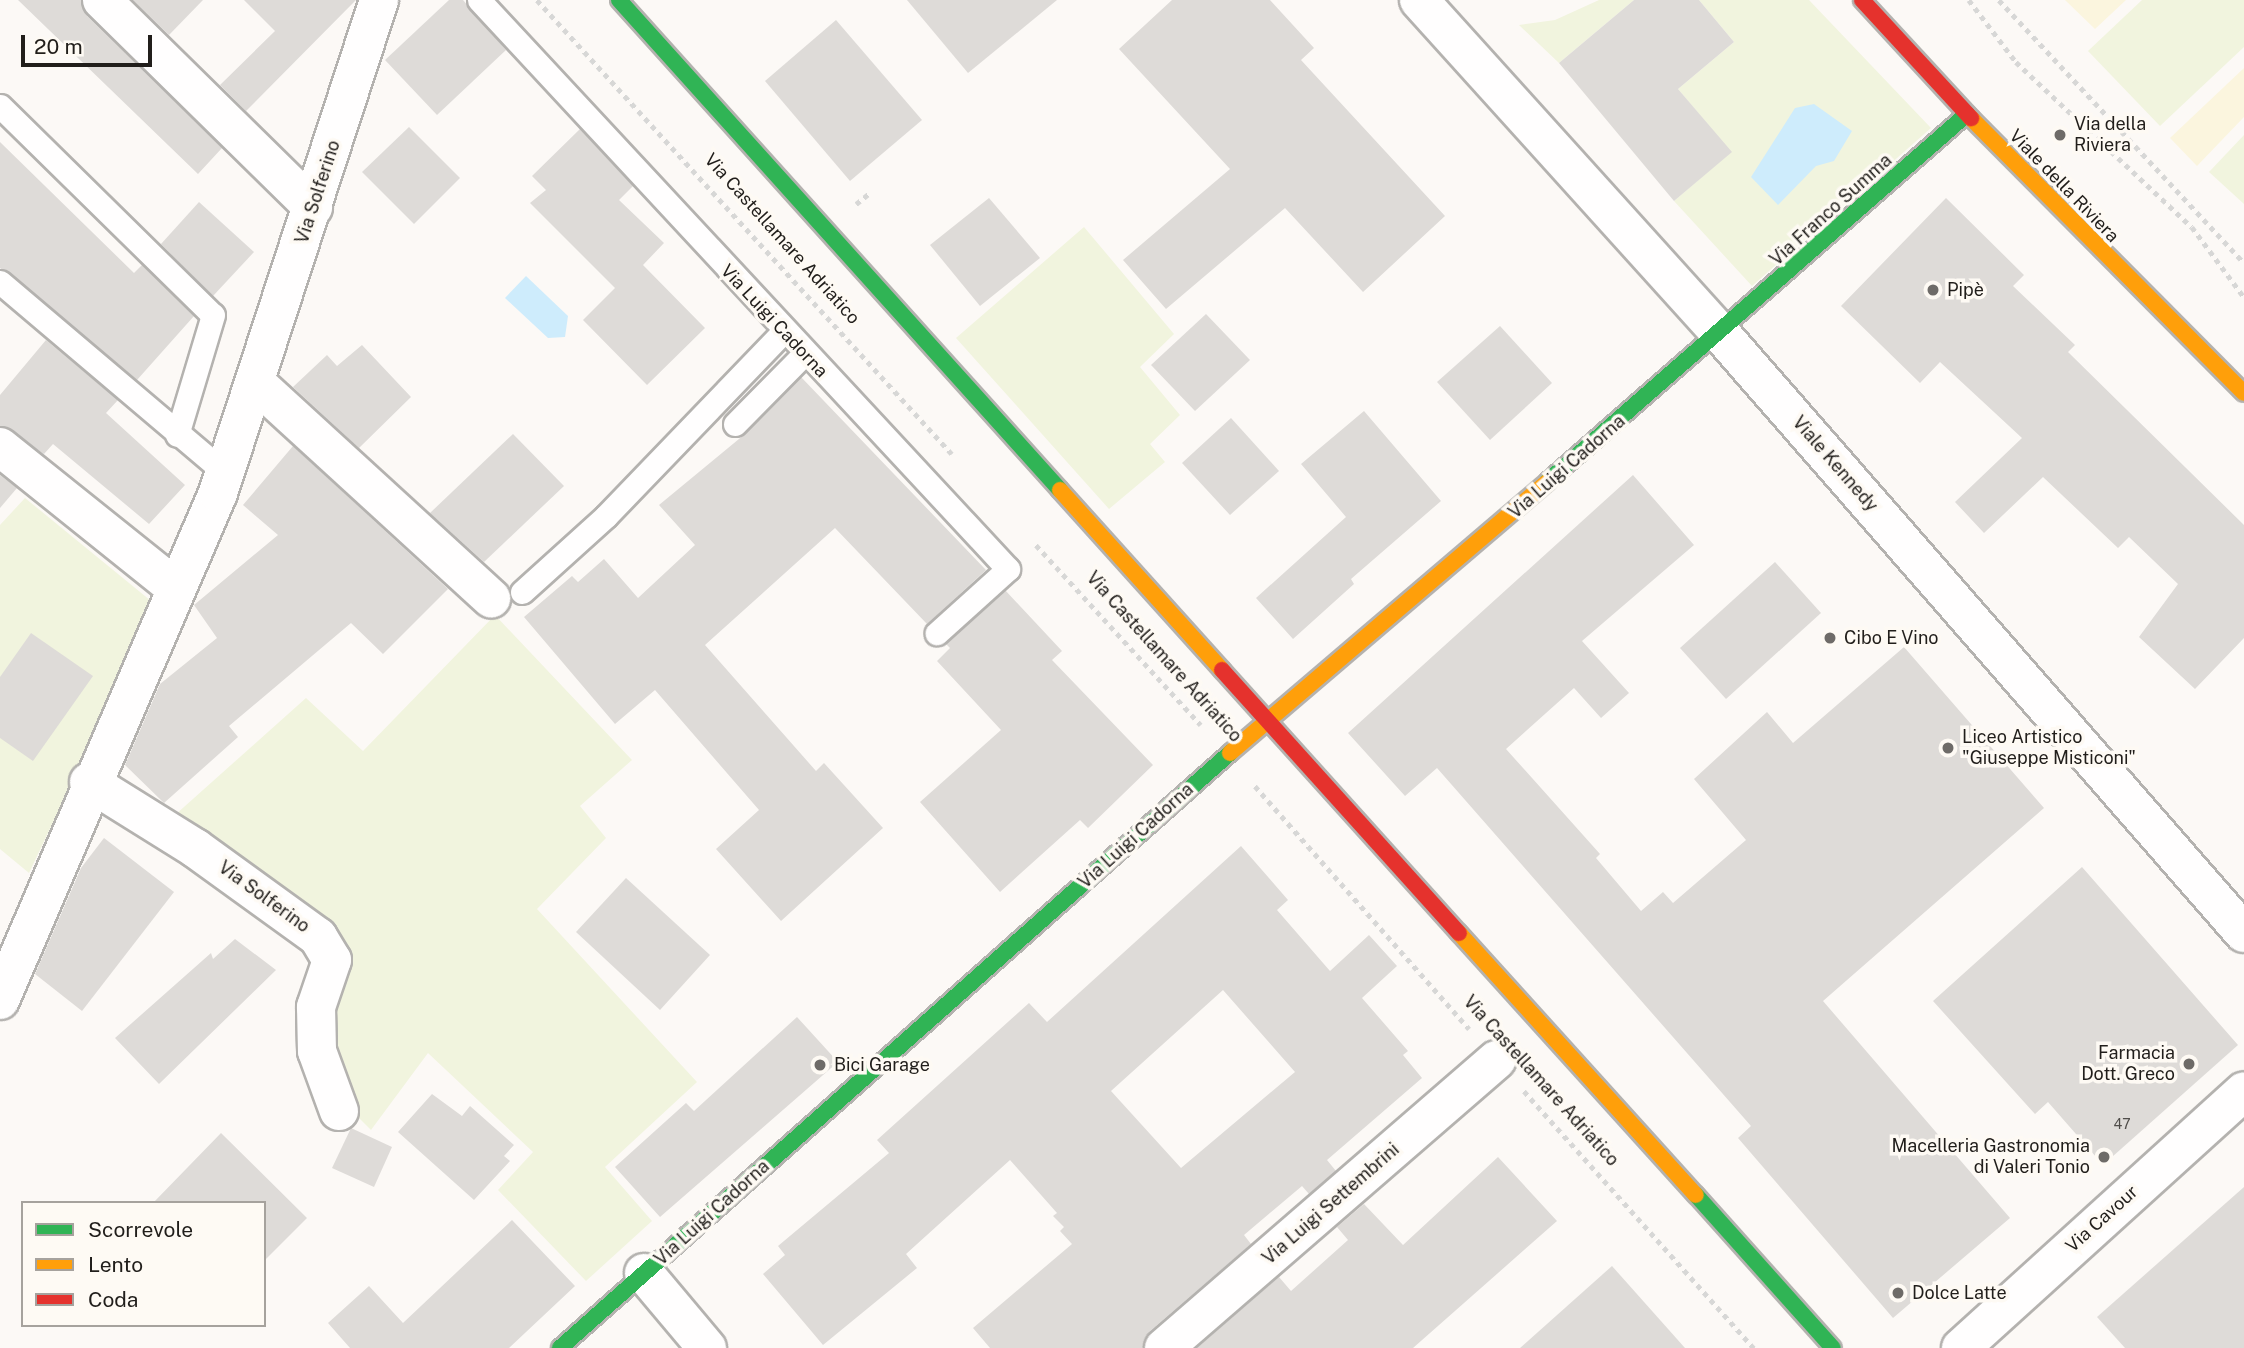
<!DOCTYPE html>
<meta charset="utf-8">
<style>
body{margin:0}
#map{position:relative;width:2244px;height:1348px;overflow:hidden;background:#fcf9f6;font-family:"Public Sans",sans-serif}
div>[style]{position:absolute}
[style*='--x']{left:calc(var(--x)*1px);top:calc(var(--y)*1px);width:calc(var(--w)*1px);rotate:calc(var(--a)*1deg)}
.green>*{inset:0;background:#f1f4de}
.sand>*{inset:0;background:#fbf5de}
.water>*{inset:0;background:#ceecfc}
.building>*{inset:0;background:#dedbd8}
.path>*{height:4.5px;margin-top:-2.25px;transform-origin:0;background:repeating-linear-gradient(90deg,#d7d7d6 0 5px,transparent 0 10px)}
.roads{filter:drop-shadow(2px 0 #b4b2af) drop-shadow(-2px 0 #b4b2af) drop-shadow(0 2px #b4b2af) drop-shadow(0 -2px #b4b2af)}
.lane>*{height:23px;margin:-11.5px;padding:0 11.5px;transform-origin:11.5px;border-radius:11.5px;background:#fffefe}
.street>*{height:38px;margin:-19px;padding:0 19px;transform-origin:19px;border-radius:19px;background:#fffefe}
.fast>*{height:16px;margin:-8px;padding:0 8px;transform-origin:8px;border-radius:8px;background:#30b455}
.slow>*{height:16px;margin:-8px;padding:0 8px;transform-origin:8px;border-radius:8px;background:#ff9f0a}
.jam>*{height:16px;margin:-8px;padding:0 8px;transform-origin:8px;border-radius:8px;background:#e5322d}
.dots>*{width:19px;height:19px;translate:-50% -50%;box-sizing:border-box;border:4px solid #fefaf4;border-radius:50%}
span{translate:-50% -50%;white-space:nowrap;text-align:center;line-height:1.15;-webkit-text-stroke:7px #fefaf4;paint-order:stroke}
.number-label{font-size:14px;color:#504d4a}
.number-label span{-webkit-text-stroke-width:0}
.poi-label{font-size:18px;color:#211e1b}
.left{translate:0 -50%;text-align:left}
.right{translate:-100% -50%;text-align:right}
.street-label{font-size:18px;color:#211e1b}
.legend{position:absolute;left:21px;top:1201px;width:245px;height:126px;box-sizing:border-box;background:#fefaf4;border:2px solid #a6a29d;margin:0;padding:9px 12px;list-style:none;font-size:21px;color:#211e1b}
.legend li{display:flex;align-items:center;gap:14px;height:35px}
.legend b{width:35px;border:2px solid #a6a29d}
.scale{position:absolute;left:21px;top:35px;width:131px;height:32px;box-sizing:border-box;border:4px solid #211e1b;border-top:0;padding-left:9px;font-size:21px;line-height:24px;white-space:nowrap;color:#211e1b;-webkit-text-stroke:5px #fefaf4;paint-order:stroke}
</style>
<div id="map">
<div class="green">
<i style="clip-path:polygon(1599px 0,1634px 0,1559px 63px,1519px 25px,1555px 20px)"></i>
<i style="clip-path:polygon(1699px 0,1809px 0,1931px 128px,1752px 286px,1674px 201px,1731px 152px,1678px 89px,1734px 42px)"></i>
<i style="clip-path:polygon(2142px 0,2244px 0,2244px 47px,2160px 126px,2088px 51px)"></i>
<i style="clip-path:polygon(2244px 135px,2244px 204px,2209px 172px)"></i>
<i style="clip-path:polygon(1084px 227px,1174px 334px,1140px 367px,1180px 415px,1150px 444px,1165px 462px,1109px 509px,956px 338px)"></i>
<i style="clip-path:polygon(25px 498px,156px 605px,29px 873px,0 849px,0 525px)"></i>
<i style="clip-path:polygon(495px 615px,632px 760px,580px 806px,606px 838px,537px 909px,697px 1082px,605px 1167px,652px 1221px,586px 1281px,498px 1190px,533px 1152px,428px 1053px,371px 1130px,354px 1113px,333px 1054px,339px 980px,175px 815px,306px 698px,363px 751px)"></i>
</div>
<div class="sand">
<i style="clip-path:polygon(2065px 0,2126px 0,2095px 29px)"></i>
<i style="clip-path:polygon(2244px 68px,2244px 117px,2197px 166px,2170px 138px)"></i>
</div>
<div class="water">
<i style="clip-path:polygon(1814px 104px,1852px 131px,1834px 161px,1816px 166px,1778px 205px,1751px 177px,1795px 108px)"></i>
<i style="clip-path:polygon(526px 276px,568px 316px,565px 337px,548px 338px,505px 298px)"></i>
</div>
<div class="building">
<i style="clip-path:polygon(18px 0,81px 0,87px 16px,222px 148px,198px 174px)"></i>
<i style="clip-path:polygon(133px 0,203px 0,169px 35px)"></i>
<i style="clip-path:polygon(244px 0,356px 0,246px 111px,220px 85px,275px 31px)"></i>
<i style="clip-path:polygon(449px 0,463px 0,506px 50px,437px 115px,385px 60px)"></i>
<i style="clip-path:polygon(907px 0,1057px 0,968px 73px)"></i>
<i style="clip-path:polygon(1172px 0,1270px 0,1314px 48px,1301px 60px,1445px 216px,1363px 292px,1285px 208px,1166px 309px,1123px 260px,1230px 169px,1119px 49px)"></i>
<i style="clip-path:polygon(1634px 0,1699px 0,1734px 42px,1678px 89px,1732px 152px,1674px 201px,1559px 63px)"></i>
<i style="clip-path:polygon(836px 20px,922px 120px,850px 181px,765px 81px)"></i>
<i style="clip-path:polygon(409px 127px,460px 178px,414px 224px,362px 172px)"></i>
<i style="clip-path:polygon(580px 129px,633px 186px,619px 200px,664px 243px,643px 265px,705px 328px,647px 385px,583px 320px,615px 288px,530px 203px,546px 190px,532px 176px)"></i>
<i style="clip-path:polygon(0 142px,134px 273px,142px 265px,194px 316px,137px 380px,0 268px)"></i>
<i style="clip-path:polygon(989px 198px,1040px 258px,980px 306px,930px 245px)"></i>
<i style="clip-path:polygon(1946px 198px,2024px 275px,2013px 286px,2075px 345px,2068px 352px,2244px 525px,2244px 638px,2195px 689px,2139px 637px,2178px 584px,2129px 537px,2118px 548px,2043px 477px,1984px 533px,1955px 502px,2022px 438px,1940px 362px,1920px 383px,1841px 306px)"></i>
<i style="clip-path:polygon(199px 202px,254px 252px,213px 296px,161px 244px)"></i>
<i style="clip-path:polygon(1206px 314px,1250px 360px,1195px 411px,1151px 365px)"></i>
<i style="clip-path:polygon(1500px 326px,1552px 383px,1490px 440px,1437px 382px)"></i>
<i style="clip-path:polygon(46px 340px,118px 400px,106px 413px,185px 485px,149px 524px,53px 444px,44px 454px,0 426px,0 395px)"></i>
<i style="clip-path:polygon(362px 345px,411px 397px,359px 448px,293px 387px,327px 355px,337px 366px)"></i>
<i style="clip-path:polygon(801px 377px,986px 570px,927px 624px,835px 528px,705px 645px,816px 771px,824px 763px,883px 828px,781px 921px,716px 849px,759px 810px,655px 690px,615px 724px,524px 617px,572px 576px,578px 582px,604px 559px,638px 598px,695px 545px,659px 505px,745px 434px)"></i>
<i style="clip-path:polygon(1364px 411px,1441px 501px,1351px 579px,1354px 584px,1293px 639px,1256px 598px,1346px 517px,1301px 464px)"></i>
<i style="clip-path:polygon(1231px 418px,1279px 471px,1230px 515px,1182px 463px)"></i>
<i style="clip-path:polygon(513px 434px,564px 486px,484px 562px,430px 513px)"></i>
<i style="clip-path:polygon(293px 446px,448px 589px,383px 654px,351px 623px,229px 726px,238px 737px,164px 803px,125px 765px,160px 684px,217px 638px,194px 605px,278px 535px,243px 505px)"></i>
<i style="clip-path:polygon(0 475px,17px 488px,0 508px)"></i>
<i style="clip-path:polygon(1633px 475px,1694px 545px,1582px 641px,1629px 693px,1601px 718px,1574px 688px,1506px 749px,1600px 854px,1596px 858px,1641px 911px,1663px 892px,1673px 903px,1746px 840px,1694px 779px,1767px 712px,1793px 743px,1904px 647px,2044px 808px,1823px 1001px,2010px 1218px,1893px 1318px,1738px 1138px,1751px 1126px,1437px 768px,1405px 796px,1348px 733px)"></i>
<i style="clip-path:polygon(1775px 562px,1821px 613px,1726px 699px,1680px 648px)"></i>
<i style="clip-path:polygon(1005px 590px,1062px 651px,1052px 660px,1153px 765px,1088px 828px,1080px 820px,1000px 892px,920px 802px,1001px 730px,937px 661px,950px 648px,946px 644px)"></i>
<i style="clip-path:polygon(31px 633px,93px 676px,33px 761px,0 738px,0 677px)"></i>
<i style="clip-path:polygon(104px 838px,174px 892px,82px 1011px,35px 974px,81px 868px)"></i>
<i style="clip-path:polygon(evenodd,1241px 846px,1288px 900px,1277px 910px,1330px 971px,1369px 935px,1397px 966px,1362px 998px,1408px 1051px,1403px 1055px,1422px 1078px,1327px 1160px,1336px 1171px,1309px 1194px,1302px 1186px,1244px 1235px,1251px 1244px,1150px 1331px,1143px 1348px,990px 1348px,973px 1328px,1072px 1244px,1060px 1231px,1064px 1227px,1053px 1216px,1057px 1213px,1010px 1160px,906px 1254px,917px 1268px,823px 1345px,763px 1274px,785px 1255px,778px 1246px,889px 1153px,877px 1140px,1029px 1003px,1047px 1022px,1241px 846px,1223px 990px,1295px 1072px,1181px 1168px,1111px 1091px,1223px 990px)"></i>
<i style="clip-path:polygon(2082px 867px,2238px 1045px,2103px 1165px,2048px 1102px,2035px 1114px,1933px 1001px)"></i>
<i style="clip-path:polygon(626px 878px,710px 955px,660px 1010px,576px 932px)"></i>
<i style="clip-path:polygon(235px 939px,276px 970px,159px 1084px,115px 1038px,211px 953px,213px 959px)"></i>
<i style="clip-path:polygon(797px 1017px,838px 1062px,660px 1217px,615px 1167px,686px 1103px,694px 1111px)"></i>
<i style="clip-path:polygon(432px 1094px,462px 1116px,470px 1106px,514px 1145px,504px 1156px,510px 1161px,474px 1200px,398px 1132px)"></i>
<i style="clip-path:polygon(351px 1128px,392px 1147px,374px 1187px,332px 1168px)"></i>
<i style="clip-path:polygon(221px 1133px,307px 1218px,264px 1261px,264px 1203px,153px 1203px)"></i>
<i style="clip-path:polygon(1498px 1157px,1557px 1221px,1413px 1348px,1197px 1348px,1279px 1277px,1291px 1291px,1348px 1240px,1337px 1227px,1364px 1204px,1403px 1245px)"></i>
<i style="clip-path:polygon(2244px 1187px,2244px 1348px,2125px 1348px,2097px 1317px)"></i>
<i style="clip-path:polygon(512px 1220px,575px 1286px,509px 1348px,350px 1348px,328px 1323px,369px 1286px,403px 1323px)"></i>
<i style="clip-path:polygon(1612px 1266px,1685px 1348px,1520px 1348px)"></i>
</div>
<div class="path">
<i style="--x:537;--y:0;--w:615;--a:47.57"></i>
<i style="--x:1969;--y:0;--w:78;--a:52.8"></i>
<i style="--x:2016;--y:62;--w:241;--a:43.2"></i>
<i style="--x:2192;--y:227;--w:87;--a:53.4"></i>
<i style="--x:1999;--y:0;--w:359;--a:47"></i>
<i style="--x:856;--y:204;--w:19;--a:-39"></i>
<i style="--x:1036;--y:545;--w:244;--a:47.5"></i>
<i style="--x:1255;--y:786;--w:324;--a:48.6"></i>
<i style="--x:1524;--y:1091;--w:345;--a:48.2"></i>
</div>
<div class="roads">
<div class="lane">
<i style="--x:479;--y:0;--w:777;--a:47.09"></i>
<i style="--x:1008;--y:569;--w:96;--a:138"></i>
<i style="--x:0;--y:106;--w:298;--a:44.5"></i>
<i style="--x:213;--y:315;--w:125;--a:106.7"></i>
<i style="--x:0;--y:282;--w:295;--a:40.3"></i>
<i style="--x:735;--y:424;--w:98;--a:-45.4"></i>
<i style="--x:522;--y:592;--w:113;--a:-42.1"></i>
<i style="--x:606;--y:516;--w:257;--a:-46.1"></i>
</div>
<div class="street">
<i style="--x:102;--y:0;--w:296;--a:44.5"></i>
<i style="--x:1419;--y:0;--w:450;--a:47.9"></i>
<i style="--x:1721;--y:334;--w:795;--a:48.88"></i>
<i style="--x:256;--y:383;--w:319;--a:42.5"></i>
<i style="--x:0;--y:447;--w:224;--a:38.7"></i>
<i style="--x:89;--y:782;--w:125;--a:31.9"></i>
<i style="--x:195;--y:848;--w:152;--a:35.9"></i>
<i style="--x:318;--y:937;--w:27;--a:59"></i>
<i style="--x:332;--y:960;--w:50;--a:108.8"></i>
<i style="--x:316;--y:1007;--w:44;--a:88.7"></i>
<i style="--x:317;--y:1051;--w:64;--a:69.9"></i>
<i style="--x:0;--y:1000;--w:552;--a:-66.73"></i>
<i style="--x:218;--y:493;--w:519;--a:-71.91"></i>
<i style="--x:644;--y:1273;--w:98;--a:50"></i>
<i style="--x:1164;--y:1348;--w:440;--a:-40.9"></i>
<i style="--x:1961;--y:1348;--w:382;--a:-42.2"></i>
</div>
<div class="fast">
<i style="--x:619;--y:0;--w:659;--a:48.01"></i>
<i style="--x:1548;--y:481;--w:557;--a:-41.21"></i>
<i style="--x:1696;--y:1195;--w:205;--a:48.2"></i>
<i style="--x:560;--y:1348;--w:896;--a:-41.61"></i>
</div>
<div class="slow">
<i style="--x:1971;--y:118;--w:387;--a:45.2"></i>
<i style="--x:1060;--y:490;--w:242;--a:48"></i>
<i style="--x:1230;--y:753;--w:418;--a:-40.5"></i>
<i style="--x:1459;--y:933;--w:353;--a:47.9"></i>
</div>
<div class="jam">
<i style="--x:1862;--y:0;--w:161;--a:47.3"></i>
<i style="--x:1222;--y:670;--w:354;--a:48"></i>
</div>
</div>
<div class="dots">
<i style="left:2060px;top:135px;background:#6e6b68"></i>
<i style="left:1933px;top:290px;background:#6e6b68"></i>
<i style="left:1830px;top:638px;background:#6e6b68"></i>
<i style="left:1948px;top:748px;background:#6e6b68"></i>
<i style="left:2189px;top:1064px;background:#6e6b68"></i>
<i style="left:820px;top:1065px;background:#6e6b68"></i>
<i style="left:2104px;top:1157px;background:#6e6b68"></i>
<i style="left:1898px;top:1293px;background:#6e6b68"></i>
</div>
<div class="number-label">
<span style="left:2122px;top:1124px">47</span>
</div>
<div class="poi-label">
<span class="left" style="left:2074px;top:135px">Via della<br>Riviera</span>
<span class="left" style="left:1947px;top:290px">Pipè</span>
<span class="left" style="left:1844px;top:638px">Cibo E Vino</span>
<span class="left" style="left:1962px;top:748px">Liceo Artistico<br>"Giuseppe Misticoni"</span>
<span class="right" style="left:2175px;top:1064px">Farmacia<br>Dott. Greco</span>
<span class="left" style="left:834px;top:1065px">Bici Garage</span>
<span class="right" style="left:2090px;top:1157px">Macelleria Gastronomia<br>di Valeri Tonio</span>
<span class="left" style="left:1912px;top:1293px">Dolce Latte</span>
</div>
<div class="street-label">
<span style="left:2064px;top:186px;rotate:46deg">Viale della Riviera</span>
<span style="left:318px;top:192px;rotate:-72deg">Via Solferino</span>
<span style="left:1831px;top:210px;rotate:-42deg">Via Franco Summa</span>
<span style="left:782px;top:239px;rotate:48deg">Via Castellamare Adriatico</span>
<span style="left:774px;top:321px;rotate:47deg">Via Luigi Cadorna</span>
<span style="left:1835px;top:464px;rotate:49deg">Viale Kennedy</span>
<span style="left:1567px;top:467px;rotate:-41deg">Via Luigi Cadorna</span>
<span style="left:1164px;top:657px;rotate:48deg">Via Castellamare Adriatico</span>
<span style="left:1136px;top:836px;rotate:-42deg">Via Luigi Cadorna</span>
<span style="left:264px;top:897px;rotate:36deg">Via Solferino</span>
<span style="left:1541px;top:1081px;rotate:48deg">Via Castellamare Adriatico</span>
<span style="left:1331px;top:1204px;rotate:-41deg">Via Luigi Settembrini</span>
<span style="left:712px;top:1213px;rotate:-42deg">Via Luigi Cadorna</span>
<span style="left:2102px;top:1219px;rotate:-42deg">Via Cavour</span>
</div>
<ul class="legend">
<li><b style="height:9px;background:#30b455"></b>Scorrevole</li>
<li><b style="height:9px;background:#ff9f0a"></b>Lento</li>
<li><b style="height:9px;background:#e5322d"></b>Coda</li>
</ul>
<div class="scale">20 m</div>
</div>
